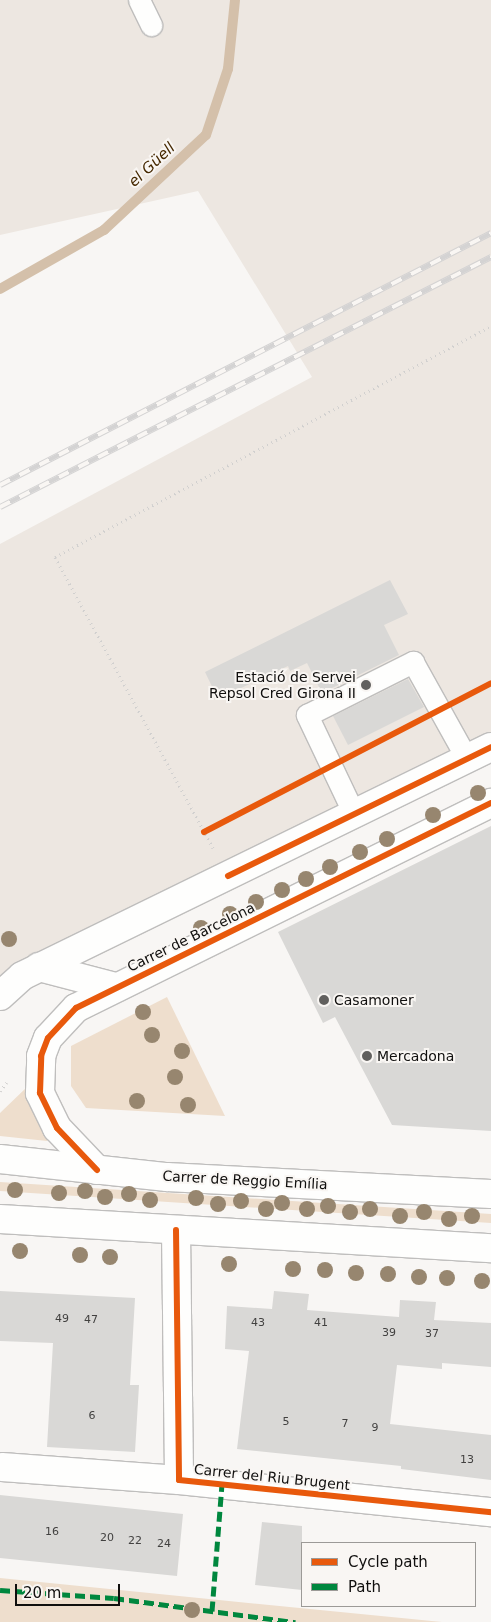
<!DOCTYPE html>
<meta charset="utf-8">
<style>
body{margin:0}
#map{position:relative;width:491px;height:1622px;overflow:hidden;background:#f8f6f4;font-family:"DejaVu Sans",sans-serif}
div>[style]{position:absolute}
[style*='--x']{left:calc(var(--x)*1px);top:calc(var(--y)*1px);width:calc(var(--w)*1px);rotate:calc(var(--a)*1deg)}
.built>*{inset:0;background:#ede7e1}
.green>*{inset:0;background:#eedecd}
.stream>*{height:10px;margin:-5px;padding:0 5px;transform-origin:5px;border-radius:5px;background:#d4c0aa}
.building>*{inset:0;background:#d9d8d6}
.path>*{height:3px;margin-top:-1.5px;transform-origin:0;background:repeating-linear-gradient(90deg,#d1d0cf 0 1px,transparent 0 5px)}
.roads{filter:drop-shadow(1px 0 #bfbebd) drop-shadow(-1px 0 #bfbebd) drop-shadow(0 1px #bfbebd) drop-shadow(0 -1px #bfbebd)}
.lane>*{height:21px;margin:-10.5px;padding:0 10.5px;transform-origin:10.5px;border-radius:10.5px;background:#fefefd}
.street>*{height:28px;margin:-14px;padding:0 14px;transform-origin:14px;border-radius:14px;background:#fefefd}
.secondary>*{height:28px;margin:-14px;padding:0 14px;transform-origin:14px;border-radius:14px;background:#fefefd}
.rail>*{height:5.5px;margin-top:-2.75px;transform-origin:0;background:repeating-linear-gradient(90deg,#f9f6f3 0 11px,#d4d3d3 0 22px);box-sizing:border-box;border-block:1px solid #d4d3d3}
.quiet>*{height:5px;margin-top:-2.5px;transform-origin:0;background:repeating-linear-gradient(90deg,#00873e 0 10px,transparent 0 15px)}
.cycleway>*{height:6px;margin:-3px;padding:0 3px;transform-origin:3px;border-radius:3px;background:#e8590c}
.trees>*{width:16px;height:16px;margin:-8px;border-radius:50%;background:#97866f}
.dots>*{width:14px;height:14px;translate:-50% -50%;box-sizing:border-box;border:2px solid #f9f6f3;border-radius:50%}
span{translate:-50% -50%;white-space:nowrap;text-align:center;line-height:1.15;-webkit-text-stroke:4px #f9f6f3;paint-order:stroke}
.number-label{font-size:11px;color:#424140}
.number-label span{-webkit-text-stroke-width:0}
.poi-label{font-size:14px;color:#100f0e}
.right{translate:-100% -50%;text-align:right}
.left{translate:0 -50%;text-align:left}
.street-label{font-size:14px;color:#100f0e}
.water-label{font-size:15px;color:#452800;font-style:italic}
.legend{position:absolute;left:301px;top:1542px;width:175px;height:65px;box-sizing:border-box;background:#f9f6f3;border:1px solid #9c9a97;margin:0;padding:6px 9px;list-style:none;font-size:15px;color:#100f0e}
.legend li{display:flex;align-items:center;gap:10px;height:25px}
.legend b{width:25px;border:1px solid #9c9a97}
.scale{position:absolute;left:15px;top:1584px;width:105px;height:22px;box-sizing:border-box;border:2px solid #100f0e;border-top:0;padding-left:6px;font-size:15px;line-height:18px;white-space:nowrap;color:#100f0e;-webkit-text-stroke:4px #f9f6f3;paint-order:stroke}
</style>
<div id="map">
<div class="built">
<i style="clip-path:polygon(0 0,491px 0,491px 743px,0 993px,0 544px,312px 377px,198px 191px,0 235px)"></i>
</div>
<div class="green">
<i style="clip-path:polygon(167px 997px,225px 1116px,86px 1108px,71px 1086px,71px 1046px)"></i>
<i style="clip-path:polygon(27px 1087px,29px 1105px,49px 1135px,47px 1141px,0 1136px,0 1113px)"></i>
<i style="clip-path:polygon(0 1182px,491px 1214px,491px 1223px,0 1191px)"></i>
<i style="clip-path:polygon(0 1578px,199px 1598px,442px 1622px,0 1622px)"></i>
</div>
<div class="stream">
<i style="--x:0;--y:289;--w:120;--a:-29.6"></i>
<i style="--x:104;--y:230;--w:139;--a:-43"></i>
<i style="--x:206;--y:135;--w:70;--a:-71.6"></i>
<i style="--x:228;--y:69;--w:69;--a:-84.2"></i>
</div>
<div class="building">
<i style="clip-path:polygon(390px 580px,408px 614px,384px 625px,399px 655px,322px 693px,307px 663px,290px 671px,288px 666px,218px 699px,205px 672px)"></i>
<i style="clip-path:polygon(408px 679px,424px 707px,348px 745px,333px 716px)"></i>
<i style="clip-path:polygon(491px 826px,491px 1131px,392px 1125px,335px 1017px,323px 1023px,278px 932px)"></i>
<i style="clip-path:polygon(0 1291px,135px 1298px,130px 1385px,139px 1385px,135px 1452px,47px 1447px,53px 1343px,0 1341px)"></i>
<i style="clip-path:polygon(274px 1291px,309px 1294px,307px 1310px,399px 1317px,400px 1300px,436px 1302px,434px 1320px,491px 1323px,491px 1367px,442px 1363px,442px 1369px,397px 1365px,390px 1424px,491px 1435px,491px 1480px,401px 1469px,401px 1466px,237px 1449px,249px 1351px,225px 1349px,227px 1306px,272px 1309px)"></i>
<i style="clip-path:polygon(0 1495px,183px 1514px,177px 1576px,0 1558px)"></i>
<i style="clip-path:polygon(262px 1522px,302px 1526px,302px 1590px,255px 1585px)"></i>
</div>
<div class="path">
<i style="--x:213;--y:848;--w:331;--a:-118.5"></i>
<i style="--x:55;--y:557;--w:493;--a:-27.9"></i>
<i style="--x:0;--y:1091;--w:11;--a:-52"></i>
</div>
<div class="roads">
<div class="lane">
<i style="--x:139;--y:0;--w:28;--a:64"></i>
<i style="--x:354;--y:814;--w:110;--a:-115.4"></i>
<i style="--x:307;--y:715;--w:119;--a:-26.6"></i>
<i style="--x:413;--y:662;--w:111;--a:60.9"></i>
</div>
<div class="street">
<i style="--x:39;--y:967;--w:80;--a:14.6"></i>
<i style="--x:97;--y:1170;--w:58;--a:-133.6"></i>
<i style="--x:57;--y:1128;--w:39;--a:-116"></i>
<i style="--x:40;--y:1093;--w:37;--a:-88"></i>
<i style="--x:41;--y:1056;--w:19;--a:-69"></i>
<i style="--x:48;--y:1038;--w:41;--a:-47"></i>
<i style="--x:76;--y:1008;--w:463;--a:-26.3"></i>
<i style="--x:176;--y:1230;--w:250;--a:89.3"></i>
<i style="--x:179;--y:1480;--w:314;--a:5.9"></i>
<i style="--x:2;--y:1467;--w:177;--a:4.2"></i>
</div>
<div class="secondary">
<i style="--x:0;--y:996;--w:30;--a:-42"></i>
<i style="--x:22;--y:976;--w:522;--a:-26.03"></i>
<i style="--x:0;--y:1159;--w:168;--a:6.2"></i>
<i style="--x:167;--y:1177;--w:324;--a:3"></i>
<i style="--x:0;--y:1219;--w:492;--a:3.4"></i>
</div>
</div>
<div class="rail">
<i style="--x:0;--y:485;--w:552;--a:-27.17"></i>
<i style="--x:0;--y:507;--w:551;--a:-26.98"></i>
</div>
<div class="quiet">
<i style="--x:0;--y:1590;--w:114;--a:4"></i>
<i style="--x:114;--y:1598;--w:183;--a:7.6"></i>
<i style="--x:212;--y:1611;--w:127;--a:-85.5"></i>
</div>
<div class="cycleway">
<i style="--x:204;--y:832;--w:323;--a:-27.4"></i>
<i style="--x:228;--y:876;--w:293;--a:-26.1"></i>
<i style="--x:97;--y:1170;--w:58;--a:-133.6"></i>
<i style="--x:57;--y:1128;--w:39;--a:-116"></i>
<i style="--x:40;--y:1093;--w:37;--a:-88"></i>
<i style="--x:41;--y:1056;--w:19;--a:-69"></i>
<i style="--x:48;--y:1038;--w:41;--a:-47"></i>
<i style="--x:76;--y:1008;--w:463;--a:-26.3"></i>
<i style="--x:176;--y:1230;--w:250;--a:89.3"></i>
<i style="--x:179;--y:1480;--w:314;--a:5.9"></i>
</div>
<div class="trees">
<i style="left:478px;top:793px"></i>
<i style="left:433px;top:815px"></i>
<i style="left:387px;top:839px"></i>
<i style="left:360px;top:852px"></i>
<i style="left:330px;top:867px"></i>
<i style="left:306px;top:879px"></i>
<i style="left:282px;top:890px"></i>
<i style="left:256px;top:902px"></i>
<i style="left:230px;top:914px"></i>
<i style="left:201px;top:928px"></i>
<i style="left:9px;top:939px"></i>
<i style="left:143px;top:1012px"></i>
<i style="left:152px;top:1035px"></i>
<i style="left:182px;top:1051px"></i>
<i style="left:175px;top:1077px"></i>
<i style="left:137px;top:1101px"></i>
<i style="left:188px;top:1105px"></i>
<i style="left:15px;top:1190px"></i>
<i style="left:85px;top:1191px"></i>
<i style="left:59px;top:1193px"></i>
<i style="left:129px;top:1194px"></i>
<i style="left:105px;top:1197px"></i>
<i style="left:196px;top:1198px"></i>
<i style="left:150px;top:1200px"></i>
<i style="left:241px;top:1201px"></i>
<i style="left:282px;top:1203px"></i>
<i style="left:218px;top:1204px"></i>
<i style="left:328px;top:1206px"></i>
<i style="left:266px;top:1209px"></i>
<i style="left:307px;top:1209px"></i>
<i style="left:370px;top:1209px"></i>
<i style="left:350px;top:1212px"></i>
<i style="left:424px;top:1212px"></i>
<i style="left:400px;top:1216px"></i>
<i style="left:472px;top:1216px"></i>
<i style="left:449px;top:1219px"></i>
<i style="left:20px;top:1251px"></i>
<i style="left:80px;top:1255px"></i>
<i style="left:110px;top:1257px"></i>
<i style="left:229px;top:1264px"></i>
<i style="left:293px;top:1269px"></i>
<i style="left:325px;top:1270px"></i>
<i style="left:356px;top:1273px"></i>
<i style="left:388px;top:1274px"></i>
<i style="left:419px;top:1277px"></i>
<i style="left:447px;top:1278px"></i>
<i style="left:482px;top:1281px"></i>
<i style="left:192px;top:1610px"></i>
</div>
<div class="dots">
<i style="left:366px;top:685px;background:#61605e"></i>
<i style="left:324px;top:1000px;background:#61605e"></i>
<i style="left:367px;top:1056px;background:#61605e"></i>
</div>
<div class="number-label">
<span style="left:62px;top:1319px">49</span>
<span style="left:91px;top:1320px">47</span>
<span style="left:258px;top:1323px">43</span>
<span style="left:321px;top:1323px">41</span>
<span style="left:389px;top:1333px">39</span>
<span style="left:432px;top:1334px">37</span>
<span style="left:92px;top:1416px">6</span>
<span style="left:286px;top:1422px">5</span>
<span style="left:345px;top:1424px">7</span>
<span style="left:375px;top:1428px">9</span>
<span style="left:467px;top:1460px">13</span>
<span style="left:52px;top:1532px">16</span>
<span style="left:107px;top:1538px">20</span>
<span style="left:135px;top:1541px">22</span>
<span style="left:164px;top:1544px">24</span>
</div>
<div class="poi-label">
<span class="right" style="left:356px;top:685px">Estació de Servei<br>Repsol Cred Girona II</span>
<span class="left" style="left:334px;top:1000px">Casamoner</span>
<span class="left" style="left:377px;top:1056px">Mercadona</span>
</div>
<div class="street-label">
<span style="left:191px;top:937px;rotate:-26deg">Carrer de Barcelona</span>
<span style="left:245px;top:1180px;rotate:3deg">Carrer de Reggio Emília</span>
<span style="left:272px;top:1477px;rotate:6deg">Carrer del Riu Brugent</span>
</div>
<div class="water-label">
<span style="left:152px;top:165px;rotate:-43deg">el Güell</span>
</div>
<ul class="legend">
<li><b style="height:6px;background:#e8590c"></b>Cycle path</li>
<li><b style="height:6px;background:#00873e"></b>Path</li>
</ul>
<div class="scale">20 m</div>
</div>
